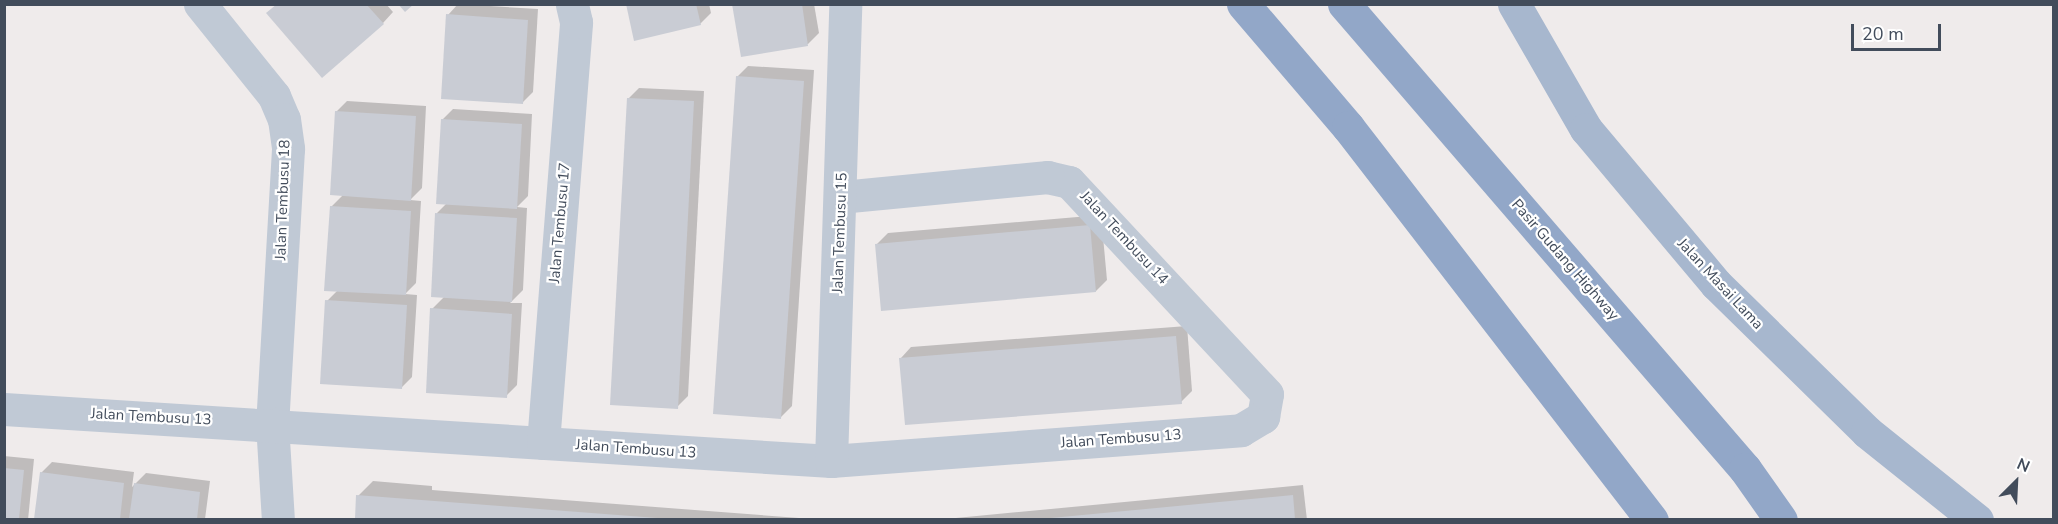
<!DOCTYPE html>
<style>
body{margin:0}
#map{position:relative;width:2058px;height:524px;overflow:hidden;background:#efebeb;font-family:"Nunito Sans",sans-serif}
div>[style]{position:absolute}
[style*='--x']{left:calc(var(--x)*1px);top:calc(var(--y)*1px);width:calc(var(--w)*1px);rotate:calc(var(--a)*1deg)}
.shadow>*{inset:0;background:#0003}
.building>*{inset:0;background:#c9ccd4}
.minor>*{height:33px;margin:-16.5px;padding:0 16.5px;transform-origin:16.5px;border-radius:16.5px;background:#c0c9d5}
.primary>*{height:33px;margin:-16.5px;padding:0 16.5px;transform-origin:16.5px;border-radius:16.5px;background:#a7b7ce}
.trunk>*{height:33px;margin:-16.5px;padding:0 16.5px;transform-origin:16.5px;border-radius:16.5px;background:#92a7c8}
span{translate:-50% -50%;white-space:nowrap;text-align:center;line-height:1.15;-webkit-text-stroke:4.5px #fff;paint-order:stroke}
.street-label{font-size:15px;color:#424c5b}
.frame{position:absolute;inset:0;border:6px solid #424c5b;pointer-events:none}
.north{position:absolute;left:1986px;top:452px;width:60px;height:60px;-webkit-text-stroke:4px #fff;paint-order:stroke;rotate:24deg;font-size:16px;font-weight:700;line-height:24px;text-align:center;color:#424c5b}
.north::after{content:'';display:block;margin:auto;width:21px;height:27px;background:#424c5b;clip-path:polygon(50% 0,100% 100%,50% 72%,0 100%)}
.scale{position:absolute;left:1851px;top:24px;width:90px;height:27px;box-sizing:border-box;border:3px solid #424c5b;border-top:0;padding-left:8px;font-size:18px;line-height:21px;white-space:nowrap;color:#424c5b;-webkit-text-stroke:4px #fff;paint-order:stroke}
</style>
<div id="map">
<div class="shadow">
<i style="clip-path:polygon(277px 4px,386px 4px,393px 12px,383px 23px)"></i>
<i style="clip-path:polygon(458px 4px,538px 9px,533px 92px,522px 103px,448px 15px)"></i>
<i style="clip-path:polygon(627px 4px,709px 4px,711px 13px,700px 24px)"></i>
<i style="clip-path:polygon(734px 4px,814px 4px,819px 33px,808px 44px,743px 55px)"></i>
<i style="clip-path:polygon(748px 66px,814px 70px,792px 406px,781px 417px,737px 77px)"></i>
<i style="clip-path:polygon(639px 88px,704px 91px,688px 396px,677px 407px,628px 99px)"></i>
<i style="clip-path:polygon(347px 101px,426px 106px,422px 188px,410px 200px,421px 201px,416px 283px,405px 294px,417px 295px,412px 377px,401px 388px,327px 301px,338px 290px,331px 207px,343px 195px,336px 112px)"></i>
<i style="clip-path:polygon(453px 109px,532px 114px,528px 196px,517px 207px,527px 208px,523px 290px,510px 303px,522px 303px,517px 385px,506px 396px,432px 309px,445px 296px,437px 213px,447px 203px,442px 120px)"></i>
<i style="clip-path:polygon(1101px 215px,1107px 280px,1096px 291px,877px 244px,888px 233px)"></i>
<i style="clip-path:polygon(1187px 326px,1192px 391px,1181px 402px,901px 358px,911px 347px)"></i>
<i style="clip-path:polygon(4px 456px,34px 459px,28px 520px,4px 520px)"></i>
<i style="clip-path:polygon(52px 462px,134px 472px,132px 487px,146px 473px,210px 481px,205px 519px,211px 520px,36px 520px,41px 473px)"></i>
<i style="clip-path:polygon(373px 481px,432px 486px,432px 490px,826px 520px,356px 520px,358px 496px)"></i>
<i style="clip-path:polygon(1303px 485px,1307px 520px,935px 520px)"></i>
</div>
<div class="building">
<i style="clip-path:polygon(277px 4px,366px 4px,384px 24px,322px 78px,266px 13px)"></i>
<i style="clip-path:polygon(398px 4px,414px 4px,405px 12px)"></i>
<i style="clip-path:polygon(626px 4px,696px 4px,701px 25px,634px 41px)"></i>
<i style="clip-path:polygon(732px 4px,802px 4px,808px 46px,741px 57px)"></i>
<i style="clip-path:polygon(446px 14px,528px 20px,523px 104px,441px 99px)"></i>
<i style="clip-path:polygon(736px 76px,804px 81px,781px 419px,713px 414px)"></i>
<i style="clip-path:polygon(627px 98px,694px 101px,678px 409px,610px 405px)"></i>
<i style="clip-path:polygon(335px 111px,416px 116px,411px 201px,330px 195px)"></i>
<i style="clip-path:polygon(441px 119px,522px 124px,517px 209px,436px 204px)"></i>
<i style="clip-path:polygon(330px 206px,411px 211px,406px 295px,324px 291px)"></i>
<i style="clip-path:polygon(435px 213px,517px 218px,512px 302px,431px 297px)"></i>
<i style="clip-path:polygon(1090px 225px,1096px 292px,881px 311px,875px 244px)"></i>
<i style="clip-path:polygon(325px 300px,407px 305px,402px 389px,320px 384px)"></i>
<i style="clip-path:polygon(430px 308px,512px 314px,507px 398px,426px 393px)"></i>
<i style="clip-path:polygon(1176px 336px,1182px 404px,905px 425px,899px 358px)"></i>
<i style="clip-path:polygon(4px 468px,24px 470px,19px 519px,4px 519px)"></i>
<i style="clip-path:polygon(40px 472px,124px 483px,120px 519px,34px 519px)"></i>
<i style="clip-path:polygon(134px 483px,200px 492px,197px 519px,129px 519px)"></i>
<i style="clip-path:polygon(356px 495px,657px 518px,656px 519px,355px 519px)"></i>
<i style="clip-path:polygon(1293px 495px,1295px 519px,1051px 519px,1051px 518px)"></i>
</div>
<div class="minor">
<i style="--x:200;--y:4;--w:118;--a:51.2"></i>
<i style="--x:274;--y:96;--w:25;--a:67"></i>
<i style="--x:284;--y:119;--w:30;--a:82"></i>
<i style="--x:288;--y:149;--w:274;--a:93.3"></i>
<i style="--x:272;--y:423;--w:97;--a:86.5"></i>
<i style="--x:4;--y:409;--w:829;--a:3.6"></i>
<i style="--x:831;--y:461;--w:411;--a:-4.3"></i>
<i style="--x:1241;--y:430;--w:26;--a:-31"></i>
<i style="--x:1263;--y:417;--w:23;--a:-80"></i>
<i style="--x:1267;--y:394;--w:290;--a:-133"></i>
<i style="--x:1069;--y:182;--w:22;--a:-167"></i>
<i style="--x:1048;--y:177;--w:207;--a:174.5"></i>
<i style="--x:543;--y:443;--w:422;--a:-85.5"></i>
<i style="--x:576;--y:22;--w:18;--a:-103"></i>
<i style="--x:831;--y:461;--w:457;--a:-88.2"></i>
</div>
<div class="primary">
<i style="--x:1514;--y:4;--w:144;--a:60.1"></i>
<i style="--x:1586;--y:129;--w:202;--a:50"></i>
<i style="--x:1716;--y:284;--w:211;--a:44.4"></i>
<i style="--x:1867;--y:432;--w:141;--a:38.7"></i>
</div>
<div class="trunk">
<i style="--x:1243;--y:4;--w:162;--a:49.5"></i>
<i style="--x:1348;--y:127;--w:497;--a:52.3"></i>
<i style="--x:1344;--y:4;--w:614;--a:49.23"></i>
<i style="--x:1745;--y:469;--w:62;--a:54.8"></i>
</div>
<div class="street-label">
<span style="left:283px;top:200px;rotate:-88deg">Jalan Tembusu 18</span>
<span style="left:560px;top:223px;rotate:-85deg">Jalan Tembusu 17</span>
<span style="left:840px;top:233px;rotate:-88deg">Jalan Tembusu 15</span>
<span style="left:1124px;top:238px;rotate:47deg">Jalan Tembusu 14</span>
<span style="left:1565px;top:260px;rotate:49deg">Pasir Gudang Highway</span>
<span style="left:1720px;top:284px;rotate:47deg">Jalan Masai Lama</span>
<span style="left:151px;top:417px;rotate:3deg">Jalan Tembusu 13</span>
<span style="left:1121px;top:439px;rotate:-4deg">Jalan Tembusu 13</span>
<span style="left:636px;top:449px;rotate:4deg">Jalan Tembusu 13</span>
</div>
<div class="frame"></div>
<div class="north">N</div>
<div class="scale">20 m</div>
</div>
